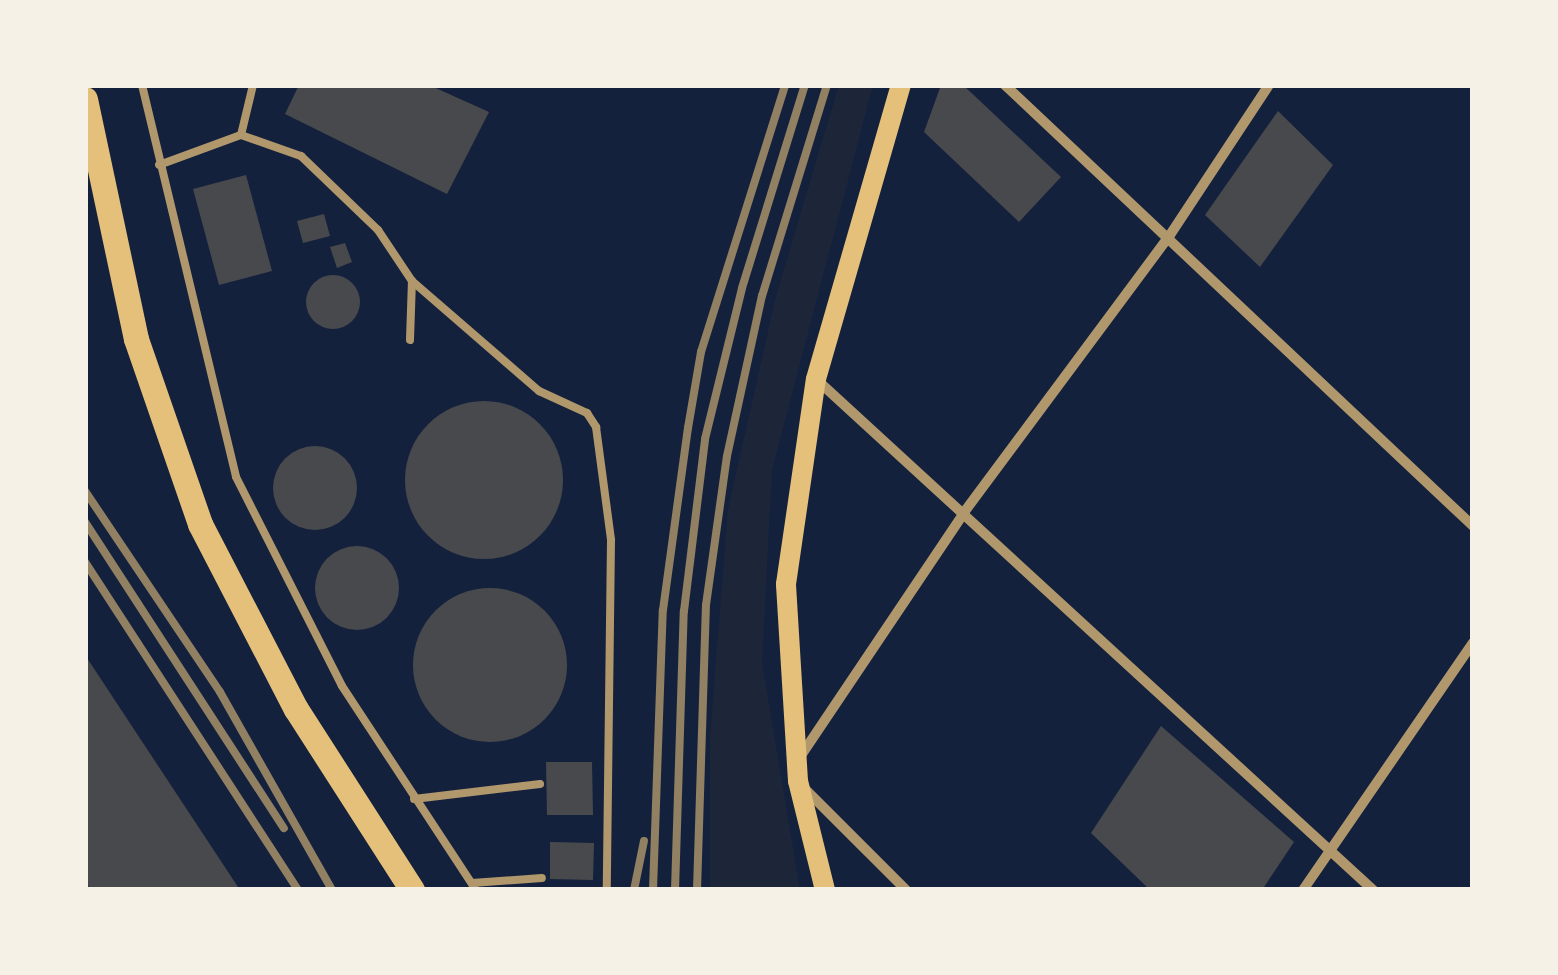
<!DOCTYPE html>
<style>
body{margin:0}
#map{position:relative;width:1558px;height:975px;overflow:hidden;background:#14213d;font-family:Arial,sans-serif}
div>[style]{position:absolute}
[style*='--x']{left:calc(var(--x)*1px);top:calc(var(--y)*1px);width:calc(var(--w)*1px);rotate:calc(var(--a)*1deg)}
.green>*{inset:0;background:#1d2539}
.building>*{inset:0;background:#48494c}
.round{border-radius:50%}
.service>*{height:8px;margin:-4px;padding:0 4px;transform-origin:4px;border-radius:4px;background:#b1986c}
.minor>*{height:10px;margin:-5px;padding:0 5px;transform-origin:5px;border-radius:5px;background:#b1986c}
.secondary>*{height:20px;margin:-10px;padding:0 10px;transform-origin:10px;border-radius:10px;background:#e5c07b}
.primary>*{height:25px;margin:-12.5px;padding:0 12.5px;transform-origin:12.5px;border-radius:12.5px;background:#e5c07b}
.rail>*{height:8px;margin:-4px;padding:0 4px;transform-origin:4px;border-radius:4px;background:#918062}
span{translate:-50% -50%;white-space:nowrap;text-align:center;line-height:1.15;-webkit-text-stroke:10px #f6f1e7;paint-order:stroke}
.frame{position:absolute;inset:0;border:88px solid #f6f1e7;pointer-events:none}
</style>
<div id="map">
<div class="green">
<i style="clip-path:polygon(839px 85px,873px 85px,772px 470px,762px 662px,800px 890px,710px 890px,710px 738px,728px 509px,776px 296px)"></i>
</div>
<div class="building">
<i style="clip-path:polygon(299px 85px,429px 85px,489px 112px,447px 194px,285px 114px)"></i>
<i style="clip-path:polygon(941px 85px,963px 85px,1061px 177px,1019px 222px,924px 132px)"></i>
<i style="clip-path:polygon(1278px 111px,1333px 165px,1260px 267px,1205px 215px)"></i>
<i style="clip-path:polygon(246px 175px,272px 271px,219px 285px,193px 189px)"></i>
<i style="clip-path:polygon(324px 214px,330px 236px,303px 243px,297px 221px)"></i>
<i style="clip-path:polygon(345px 243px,352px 262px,337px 268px,330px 247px)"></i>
<i class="round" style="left:306px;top:275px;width:54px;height:54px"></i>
<i class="round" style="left:405px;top:401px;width:158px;height:158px"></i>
<i class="round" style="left:273px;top:446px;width:84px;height:84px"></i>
<i class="round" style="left:315px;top:546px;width:84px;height:84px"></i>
<i class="round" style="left:413px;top:588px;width:154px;height:154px"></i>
<i style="clip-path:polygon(85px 655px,240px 890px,91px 890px,85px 881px)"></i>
<i style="clip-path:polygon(1161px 726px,1294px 842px,1262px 890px,1150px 890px,1091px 833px)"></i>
<i style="clip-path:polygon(546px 762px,592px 762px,593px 815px,547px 815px)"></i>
<i style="clip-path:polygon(550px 842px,594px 843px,593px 880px,550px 879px)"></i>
</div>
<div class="service">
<i style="--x:142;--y:85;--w:403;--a:76.5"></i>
<i style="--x:236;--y:477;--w:234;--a:63.1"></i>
<i style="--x:342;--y:686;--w:244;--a:56.7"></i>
<i style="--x:241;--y:135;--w:51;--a:-76.5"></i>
<i style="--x:159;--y:165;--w:87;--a:-20.1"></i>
<i style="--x:241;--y:135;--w:64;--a:19.3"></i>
<i style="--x:301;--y:156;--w:107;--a:43.9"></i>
<i style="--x:378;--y:230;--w:61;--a:56.3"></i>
<i style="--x:412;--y:281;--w:168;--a:40.9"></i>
<i style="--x:539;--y:391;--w:53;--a:24.6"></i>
<i style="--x:587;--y:413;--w:17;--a:57"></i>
<i style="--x:596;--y:427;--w:114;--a:82.4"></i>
<i style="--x:611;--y:540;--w:350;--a:90.7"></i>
<i style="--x:410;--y:340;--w:59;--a:-88.1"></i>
<i style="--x:414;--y:799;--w:127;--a:-6.8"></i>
<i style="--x:472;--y:883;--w:70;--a:-4.1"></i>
</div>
<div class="minor">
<i style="--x:1005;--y:85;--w:643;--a:43.3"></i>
<i style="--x:816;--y:379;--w:756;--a:42.53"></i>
<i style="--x:800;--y:757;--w:296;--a:-56.1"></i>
<i style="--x:965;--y:511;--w:344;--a:-53.4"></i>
<i style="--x:1170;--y:235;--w:180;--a:-56.6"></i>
<i style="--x:804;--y:788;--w:144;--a:45"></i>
<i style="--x:1303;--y:890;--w:300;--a:-55.5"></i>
</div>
<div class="secondary">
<i style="--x:825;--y:890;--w:112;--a:-103.9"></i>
<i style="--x:798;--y:781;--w:197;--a:-93.5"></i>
<i style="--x:786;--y:584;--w:207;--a:-81.7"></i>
<i style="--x:816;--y:379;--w:306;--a:-73.9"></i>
</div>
<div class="primary">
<i style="--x:85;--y:99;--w:245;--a:78"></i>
<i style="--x:136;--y:339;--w:196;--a:70.9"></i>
<i style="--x:200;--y:524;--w:208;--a:62.6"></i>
<i style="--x:296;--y:709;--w:215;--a:57.3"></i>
</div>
<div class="rail">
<i style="--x:85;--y:491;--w:242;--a:56.1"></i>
<i style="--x:220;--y:692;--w:227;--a:60.5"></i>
<i style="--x:85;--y:522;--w:365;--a:57"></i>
<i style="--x:85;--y:562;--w:391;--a:57"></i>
<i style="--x:634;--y:890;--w:50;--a:-78.5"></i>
<i style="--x:653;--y:890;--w:280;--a:-88"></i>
<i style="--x:663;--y:610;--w:184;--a:-82.2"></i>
<i style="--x:688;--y:428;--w:77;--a:-80.3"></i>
<i style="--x:701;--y:352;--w:280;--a:-72.5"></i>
<i style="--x:675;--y:890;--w:279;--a:-88.2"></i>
<i style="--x:684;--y:611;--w:173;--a:-83"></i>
<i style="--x:705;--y:439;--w:155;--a:-76.2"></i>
<i style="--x:742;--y:288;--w:213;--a:-72.8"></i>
<i style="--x:697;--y:890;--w:285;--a:-88.2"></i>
<i style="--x:706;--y:605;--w:150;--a:-82"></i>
<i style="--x:727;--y:456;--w:164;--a:-77.7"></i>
<i style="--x:762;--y:296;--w:221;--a:-72.9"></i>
</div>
<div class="frame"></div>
</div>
